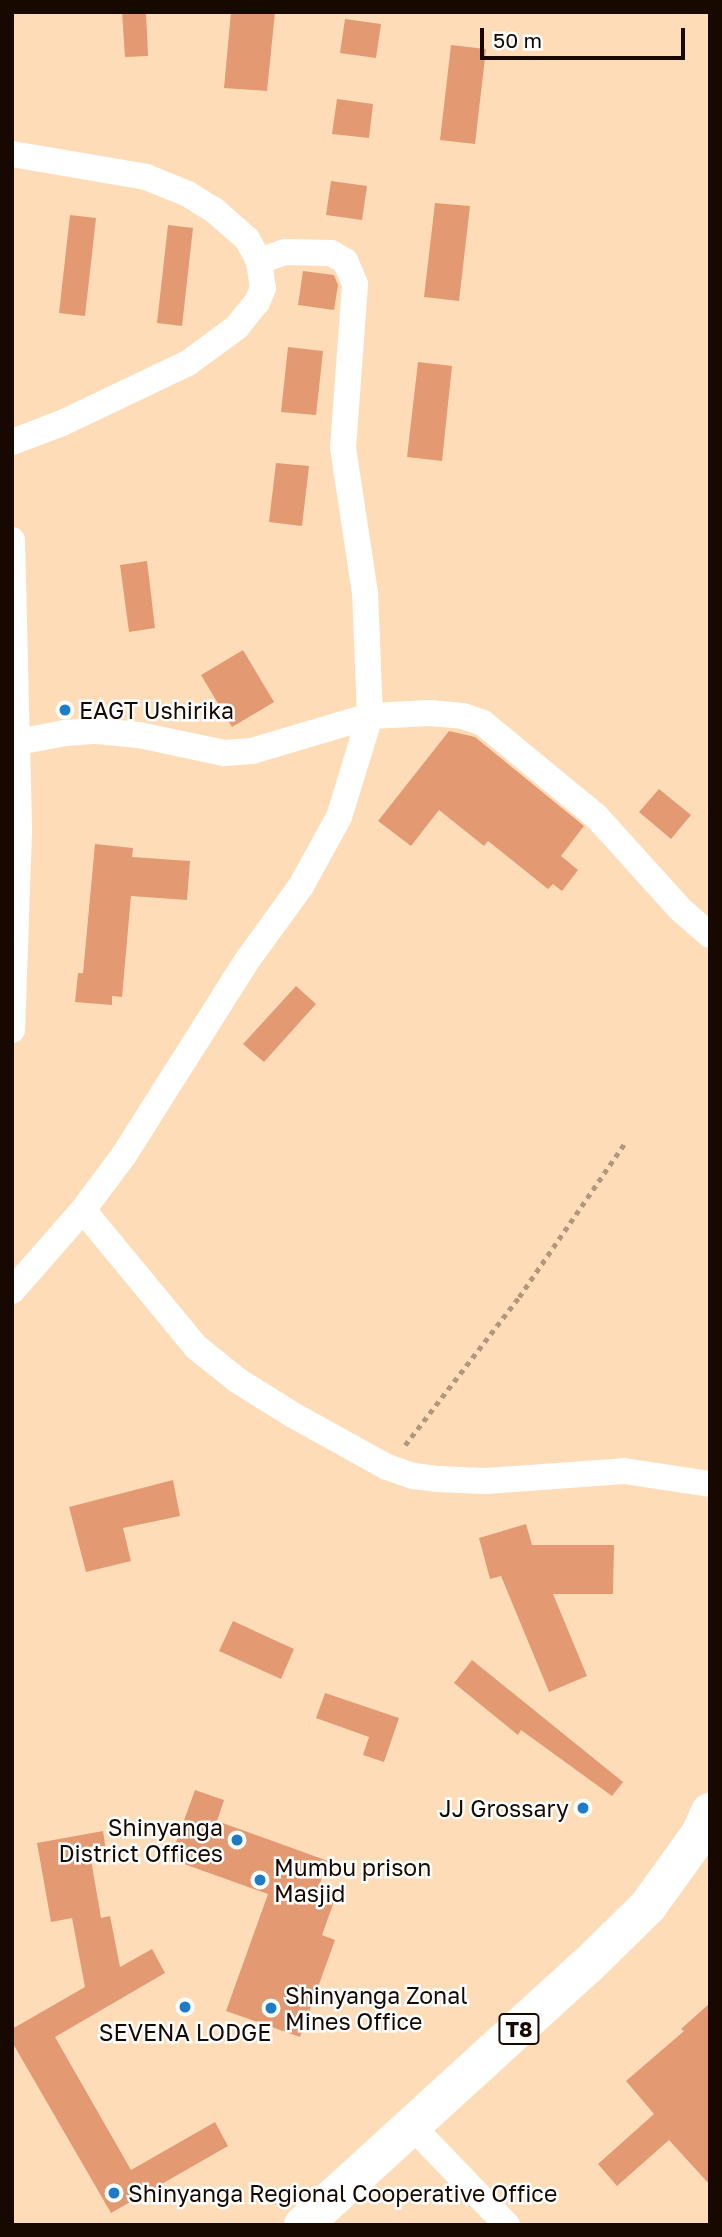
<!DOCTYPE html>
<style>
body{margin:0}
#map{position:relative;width:722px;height:2237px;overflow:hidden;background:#ffdcb8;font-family:"Golos Text",sans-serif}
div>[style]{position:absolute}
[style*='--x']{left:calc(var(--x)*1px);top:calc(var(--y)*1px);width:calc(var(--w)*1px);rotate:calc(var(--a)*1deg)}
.building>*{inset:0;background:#e39a73}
.path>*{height:4.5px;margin-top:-2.25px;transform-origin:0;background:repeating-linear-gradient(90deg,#b3977c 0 5px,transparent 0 10px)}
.minor>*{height:26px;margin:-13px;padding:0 13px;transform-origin:13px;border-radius:13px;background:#fff}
.highway>*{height:38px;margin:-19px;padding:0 19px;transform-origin:19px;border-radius:19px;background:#fff}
.dots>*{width:19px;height:19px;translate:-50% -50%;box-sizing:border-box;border:4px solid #fff;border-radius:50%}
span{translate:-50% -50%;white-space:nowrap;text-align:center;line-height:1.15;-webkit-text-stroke:5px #fff;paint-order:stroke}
.shield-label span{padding:2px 5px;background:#fff;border:2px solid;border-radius:5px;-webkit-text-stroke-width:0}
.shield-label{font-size:21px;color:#170800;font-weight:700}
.poi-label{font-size:23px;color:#170800}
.left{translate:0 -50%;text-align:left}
.right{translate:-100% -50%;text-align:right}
.frame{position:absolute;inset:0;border:14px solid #170800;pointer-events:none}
.scale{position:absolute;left:480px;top:28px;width:205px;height:32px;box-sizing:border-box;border:4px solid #170800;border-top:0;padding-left:9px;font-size:21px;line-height:24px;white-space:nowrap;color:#170800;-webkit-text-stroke:5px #fff;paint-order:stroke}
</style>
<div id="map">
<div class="building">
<i style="clip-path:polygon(122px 12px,146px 12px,148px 56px,125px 57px)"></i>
<i style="clip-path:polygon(231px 12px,275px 12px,267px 91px,224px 88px)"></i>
<i style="clip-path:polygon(345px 19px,381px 24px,376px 58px,340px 53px)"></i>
<i style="clip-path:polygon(451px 45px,486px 49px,475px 144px,440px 140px)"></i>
<i style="clip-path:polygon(337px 99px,373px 104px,369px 138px,332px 134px)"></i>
<i style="clip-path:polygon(331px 181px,367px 186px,362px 220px,326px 215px)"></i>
<i style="clip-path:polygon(435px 203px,470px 206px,459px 301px,424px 297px)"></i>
<i style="clip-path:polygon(70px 215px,96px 218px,85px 316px,59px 313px)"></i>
<i style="clip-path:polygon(168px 225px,193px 228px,182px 326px,157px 323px)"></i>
<i style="clip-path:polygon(303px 271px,334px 275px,338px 285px,334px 310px,298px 305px)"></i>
<i style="clip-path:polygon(288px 347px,323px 351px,316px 415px,281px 412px)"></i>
<i style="clip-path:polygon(418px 362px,452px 366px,442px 461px,407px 457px)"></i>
<i style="clip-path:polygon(276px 463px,309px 466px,302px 526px,269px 522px)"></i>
<i style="clip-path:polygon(147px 561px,155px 628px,129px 632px,120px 565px)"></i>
<i style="clip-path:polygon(243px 650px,274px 702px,232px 727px,201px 675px)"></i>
<i style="clip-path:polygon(449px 731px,475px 737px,584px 826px,561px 856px,578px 870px,562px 891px,553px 884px,548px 889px,488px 841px,484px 846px,439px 810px,411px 846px,378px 821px)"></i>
<i style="clip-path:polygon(659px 789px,691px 815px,671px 839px,639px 812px)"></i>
<i style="clip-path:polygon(95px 844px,133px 848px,132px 857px,190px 861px,187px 900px,131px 896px,122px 997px,112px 996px,112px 1005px,75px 1002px,78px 973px,83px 973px)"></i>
<i style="clip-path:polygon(296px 986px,316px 1004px,264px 1062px,243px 1044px)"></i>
<i style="clip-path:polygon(173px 1480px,180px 1516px,123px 1528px,131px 1561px,86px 1572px,69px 1507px)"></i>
<i style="clip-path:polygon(526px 1524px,532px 1545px,614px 1545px,613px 1594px,553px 1594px,587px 1676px,549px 1692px,501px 1576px,490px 1579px,479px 1538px)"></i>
<i style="clip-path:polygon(233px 1621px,294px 1649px,281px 1679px,219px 1651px)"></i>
<i style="clip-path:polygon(472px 1660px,623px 1782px,612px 1796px,521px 1730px,518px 1735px,454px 1683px)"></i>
<i style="clip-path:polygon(325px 1693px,399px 1718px,384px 1762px,363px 1755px,369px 1737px,316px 1718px)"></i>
<i style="clip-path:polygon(195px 1790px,224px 1800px,217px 1821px,328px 1861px,318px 1889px,336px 1896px,322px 1935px,335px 1940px,300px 2037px,226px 2011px,268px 1894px,170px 1859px)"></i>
<i style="clip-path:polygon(103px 1831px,106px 1851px,90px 1854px,101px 1918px,110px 1916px,120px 1967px,152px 1949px,165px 1973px,55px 2037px,131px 2170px,215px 2122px,228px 2146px,111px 2213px,12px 2042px,12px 2029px,85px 1987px,72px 1918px,51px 1922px,37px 1843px)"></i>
<i style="clip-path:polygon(710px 2003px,710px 2185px,669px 2140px,617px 2186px,598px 2164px,654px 2114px,626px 2081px,684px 2031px,681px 2029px)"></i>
</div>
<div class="path">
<i style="--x:405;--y:1445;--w:187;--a:-52.4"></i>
<i style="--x:519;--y:1297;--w:186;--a:-55.5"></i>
</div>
<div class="minor">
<i style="--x:12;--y:154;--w:136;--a:9.7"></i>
<i style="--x:146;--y:177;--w:45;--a:22"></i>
<i style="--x:188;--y:194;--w:31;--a:32"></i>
<i style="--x:214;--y:210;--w:44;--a:41.3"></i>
<i style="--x:247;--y:239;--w:25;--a:61"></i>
<i style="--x:259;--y:261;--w:27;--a:82"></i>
<i style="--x:263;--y:288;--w:15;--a:113"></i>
<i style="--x:257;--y:302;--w:32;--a:129"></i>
<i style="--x:237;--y:327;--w:61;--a:143.7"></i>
<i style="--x:188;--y:363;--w:140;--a:154.5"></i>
<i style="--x:62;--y:423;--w:53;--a:159.2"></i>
<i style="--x:12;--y:540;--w:292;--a:88.6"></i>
<i style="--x:19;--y:832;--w:198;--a:92"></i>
<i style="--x:18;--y:742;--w:48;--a:-10.8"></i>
<i style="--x:65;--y:733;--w:32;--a:-4"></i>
<i style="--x:97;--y:731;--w:42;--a:5.4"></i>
<i style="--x:139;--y:735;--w:87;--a:12"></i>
<i style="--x:224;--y:753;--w:28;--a:-4"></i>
<i style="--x:252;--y:751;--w:123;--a:-16.5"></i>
<i style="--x:370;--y:716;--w:60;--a:-2.9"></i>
<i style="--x:430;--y:713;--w:33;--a:5"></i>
<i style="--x:463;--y:716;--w:21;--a:19"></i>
<i style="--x:483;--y:723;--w:146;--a:39.5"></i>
<i style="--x:596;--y:816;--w:125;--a:47.9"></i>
<i style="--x:680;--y:909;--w:40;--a:41"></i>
<i style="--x:83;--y:1210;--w:178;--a:50.5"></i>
<i style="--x:196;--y:1347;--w:53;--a:38.8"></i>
<i style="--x:237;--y:1380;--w:66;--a:32"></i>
<i style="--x:293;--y:1415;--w:107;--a:29"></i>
<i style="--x:387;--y:1467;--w:28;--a:19"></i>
<i style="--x:413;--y:1476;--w:24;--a:7"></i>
<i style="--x:437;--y:1479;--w:49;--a:2.3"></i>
<i style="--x:486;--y:1481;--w:138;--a:-4.1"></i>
<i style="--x:624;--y:1471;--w:87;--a:8.6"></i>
<i style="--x:12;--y:1291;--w:108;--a:-48.8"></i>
<i style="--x:83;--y:1210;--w:69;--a:-53.3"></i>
<i style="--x:124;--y:1155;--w:228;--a:-57.7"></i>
<i style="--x:246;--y:962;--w:94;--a:-54.1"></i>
<i style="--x:301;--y:886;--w:79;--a:-61.2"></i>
<i style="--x:339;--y:817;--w:106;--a:-72.9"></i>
<i style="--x:370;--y:716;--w:123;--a:-92.3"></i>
<i style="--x:365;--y:593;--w:147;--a:-98.6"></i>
<i style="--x:343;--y:448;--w:164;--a:-85.8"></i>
<i style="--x:355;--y:284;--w:25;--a:-113"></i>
<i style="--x:345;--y:261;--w:16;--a:-150"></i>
<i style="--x:331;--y:253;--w:46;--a:-178.8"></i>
<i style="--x:285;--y:252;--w:28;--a:161"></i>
<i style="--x:413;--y:2127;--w:136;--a:46.2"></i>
</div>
<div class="highway">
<i style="--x:303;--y:2225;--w:384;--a:-42.4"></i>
<i style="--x:587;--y:1966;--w:86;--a:-44.5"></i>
<i style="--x:648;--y:1906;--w:89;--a:-54.2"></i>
<i style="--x:700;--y:1834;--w:24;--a:-66"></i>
</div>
<div class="dots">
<i style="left:65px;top:710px;background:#1d7cc8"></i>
<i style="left:583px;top:1808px;background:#1d7cc8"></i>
<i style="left:237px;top:1840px;background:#1d7cc8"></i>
<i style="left:260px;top:1880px;background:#1d7cc8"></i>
<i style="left:185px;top:2007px;background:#1d7cc8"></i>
<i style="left:271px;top:2008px;background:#1d7cc8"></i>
<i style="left:114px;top:2193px;background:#1d7cc8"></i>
</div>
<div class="shield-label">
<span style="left:519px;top:2029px">T8</span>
</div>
<div class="poi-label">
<span class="left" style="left:79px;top:710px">EAGT Ushirika</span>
<span class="right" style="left:569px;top:1808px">JJ Grossary</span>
<span class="right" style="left:223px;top:1840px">Shinyanga<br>District Offices</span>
<span class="left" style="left:274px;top:1880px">Mumbu prison<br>Masjid</span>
<span class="left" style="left:285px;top:2008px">Shinyanga Zonal<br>Mines Office</span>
<span style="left:185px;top:2032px">SEVENA LODGE</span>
<span class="left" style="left:128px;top:2193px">Shinyanga Regional Cooperative Office</span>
</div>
<div class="frame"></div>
<div class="scale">50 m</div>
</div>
